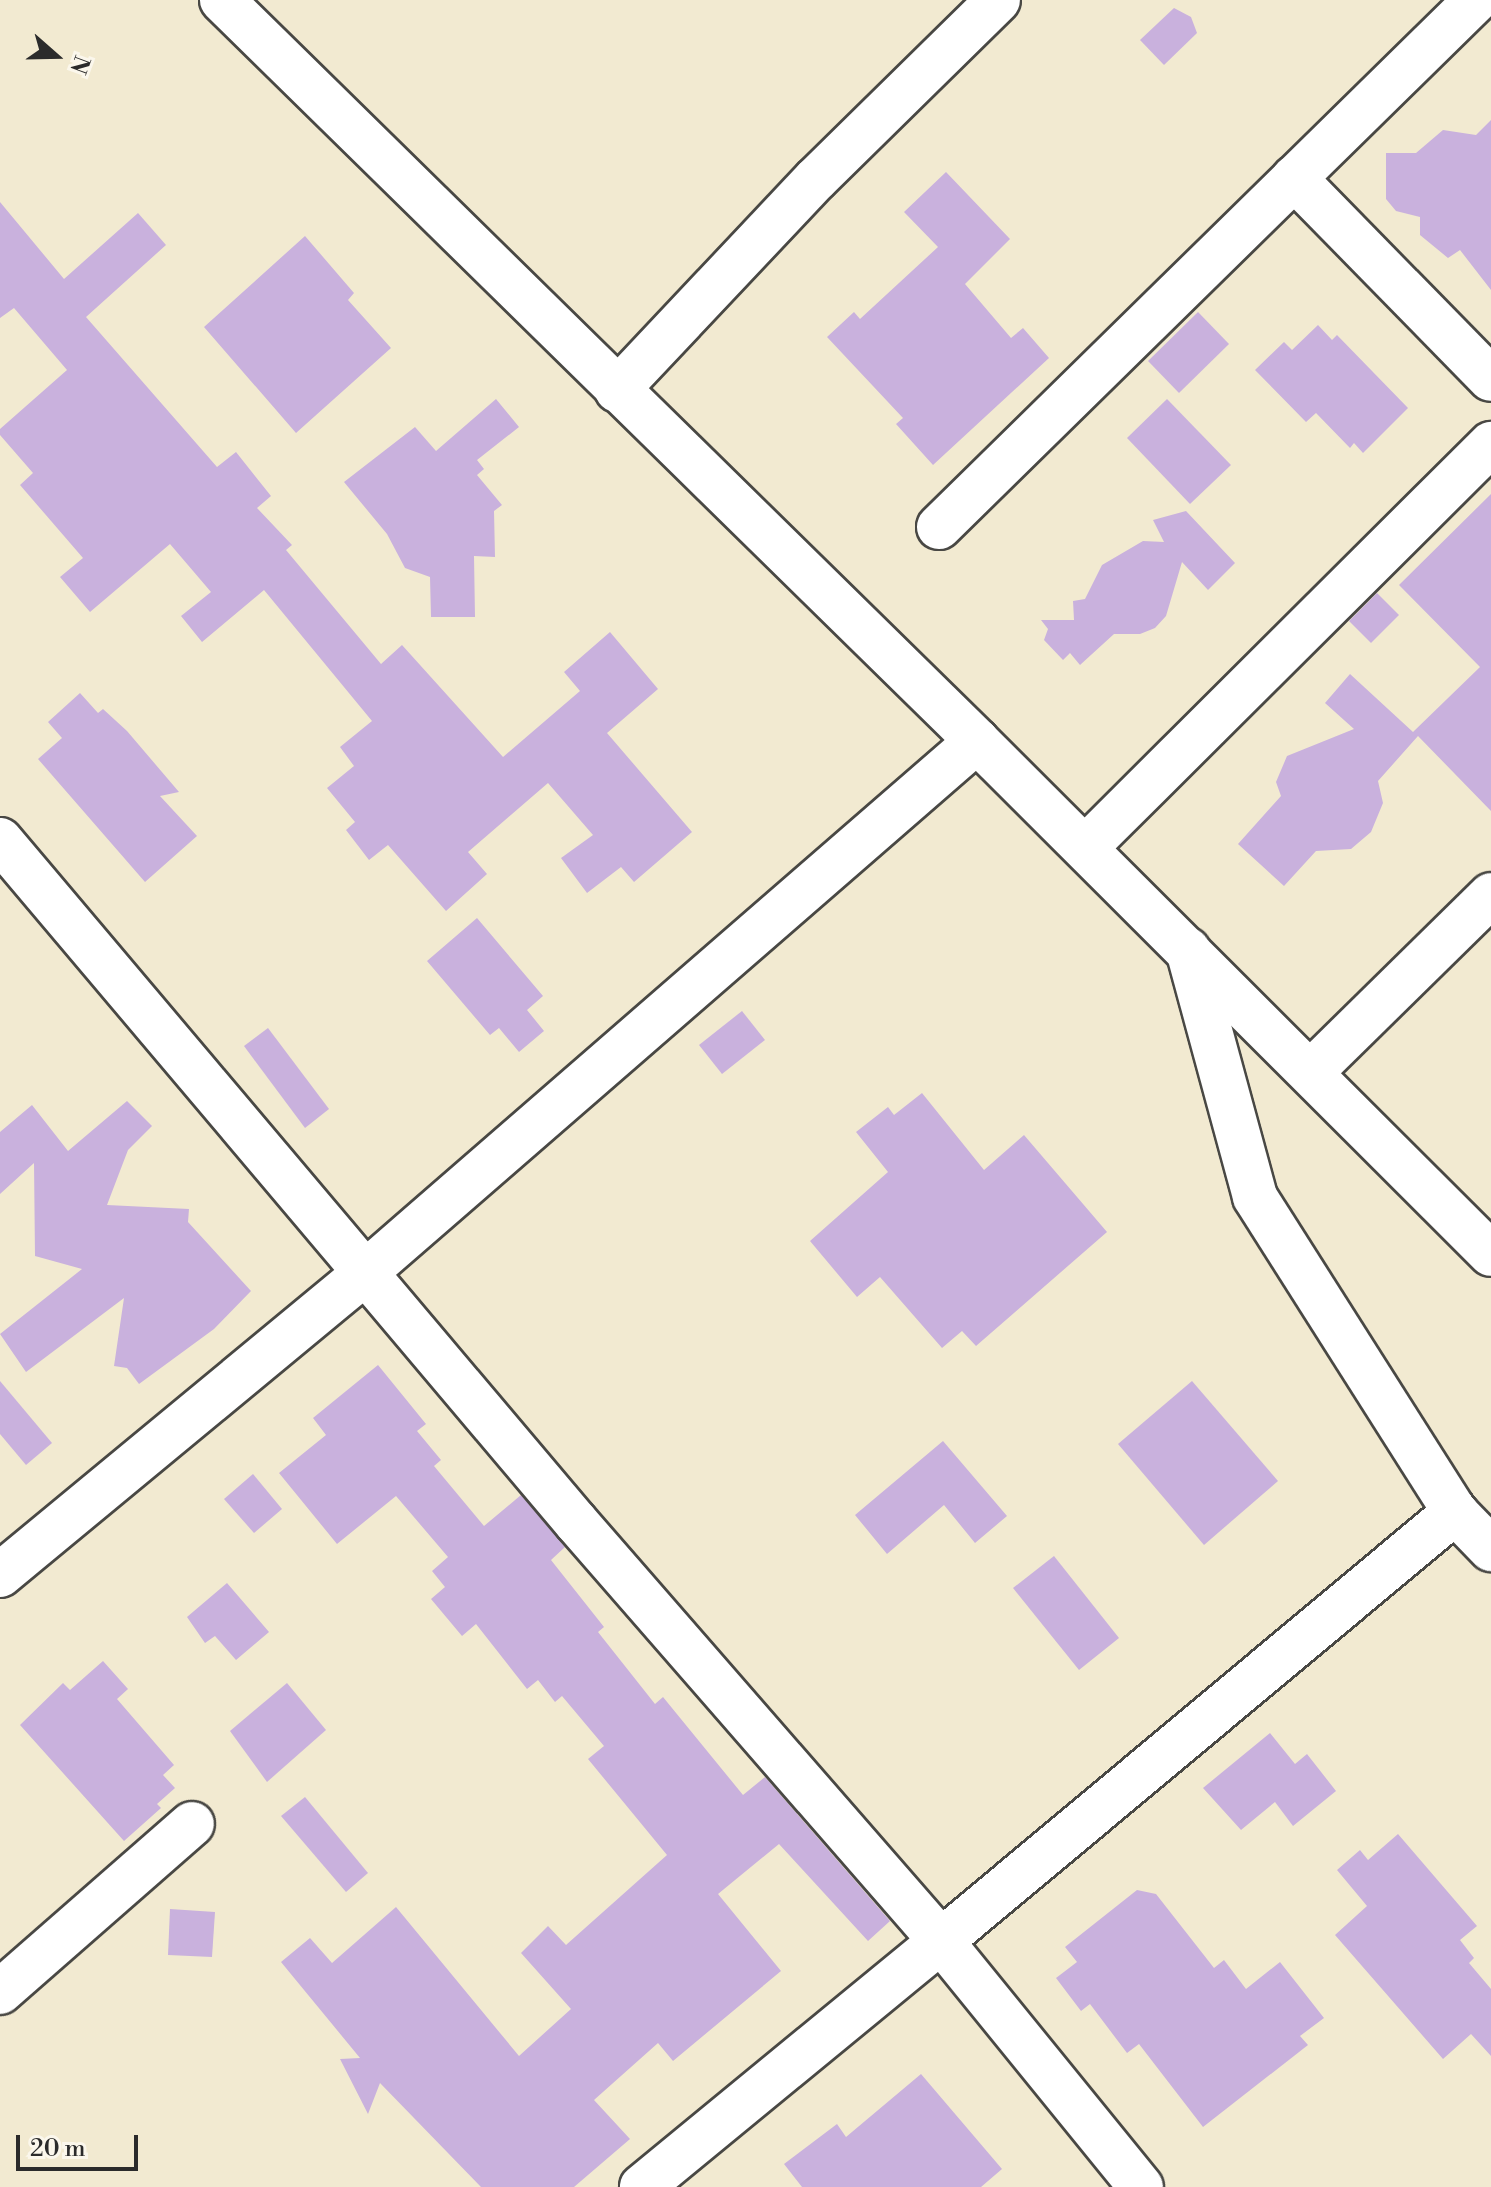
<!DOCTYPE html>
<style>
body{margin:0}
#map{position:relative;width:1491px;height:2187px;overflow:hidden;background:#f2ead1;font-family:"Libre Bodoni",serif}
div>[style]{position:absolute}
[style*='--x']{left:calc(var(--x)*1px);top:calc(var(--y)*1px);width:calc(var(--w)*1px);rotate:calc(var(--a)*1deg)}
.building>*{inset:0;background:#c9b1dd}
.roads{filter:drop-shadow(2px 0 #494844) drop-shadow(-2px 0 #494844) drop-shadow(0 2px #494844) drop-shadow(0 -2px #494844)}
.street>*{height:44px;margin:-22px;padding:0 22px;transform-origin:22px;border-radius:22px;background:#fff}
span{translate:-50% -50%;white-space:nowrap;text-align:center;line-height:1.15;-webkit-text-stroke:7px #fbf7ec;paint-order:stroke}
.north{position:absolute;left:16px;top:16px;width:80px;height:80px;-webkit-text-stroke:6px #fbf7ec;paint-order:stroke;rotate:110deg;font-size:22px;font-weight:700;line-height:32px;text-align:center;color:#2b2b2b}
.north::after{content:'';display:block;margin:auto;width:28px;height:36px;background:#2b2b2b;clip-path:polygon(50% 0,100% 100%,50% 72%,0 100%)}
.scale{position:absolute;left:16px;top:2135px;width:122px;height:36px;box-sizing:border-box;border:4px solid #2b2b2b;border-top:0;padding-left:10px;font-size:24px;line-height:28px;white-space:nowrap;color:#2b2b2b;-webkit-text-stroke:6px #fbf7ec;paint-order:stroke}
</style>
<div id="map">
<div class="building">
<i style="clip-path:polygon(1174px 8px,1191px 17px,1197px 33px,1164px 65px,1140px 40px)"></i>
<i style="clip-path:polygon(1491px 120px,1491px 290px,1460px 250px,1448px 258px,1420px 235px,1420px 217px,1396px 211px,1386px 199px,1386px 153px,1416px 153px,1443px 130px,1476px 135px)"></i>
<i style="clip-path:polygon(946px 172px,1010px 239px,965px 284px,1011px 338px,1023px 328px,1049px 358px,933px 465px,896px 424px,903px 418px,827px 337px,854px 312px,860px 319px,938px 247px,904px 212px)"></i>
<i style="clip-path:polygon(0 202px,64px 279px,138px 213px,166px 245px,86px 317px,217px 467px,236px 452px,271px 496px,257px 508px,292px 545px,286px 550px,381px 664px,402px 645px,503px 757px,580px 691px,564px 672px,610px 632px,658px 689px,607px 733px,692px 832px,634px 882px,621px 867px,587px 893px,561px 858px,593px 835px,548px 783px,468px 852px,487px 874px,446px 911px,388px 845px,369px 860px,346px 830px,355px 822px,327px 788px,354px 766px,340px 747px,372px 721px,264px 590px,202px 642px,181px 616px,211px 592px,170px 544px,90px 612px,60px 577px,83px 558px,20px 485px,33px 473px,0 435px,0 429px,67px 370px,14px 308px,0 318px)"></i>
<i style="clip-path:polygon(305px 236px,354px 293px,348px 300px,391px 348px,296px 433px,204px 327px)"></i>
<i style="clip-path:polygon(1198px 312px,1229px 344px,1179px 393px,1148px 361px)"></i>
<i style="clip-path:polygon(1318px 325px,1332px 340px,1337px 335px,1408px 408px,1363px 453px,1354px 443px,1350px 448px,1316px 413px,1306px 422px,1255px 370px,1284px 342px,1292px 350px)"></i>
<i style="clip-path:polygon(496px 399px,519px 427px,477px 460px,484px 469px,477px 475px,502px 505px,494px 511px,495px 557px,474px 556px,475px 617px,431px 617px,430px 577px,405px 568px,387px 534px,344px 482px,415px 427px,436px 451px)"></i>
<i style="clip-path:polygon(1167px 399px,1231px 465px,1190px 504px,1127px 438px)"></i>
<i style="clip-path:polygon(1491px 494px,1491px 811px,1418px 736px,1378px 781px,1383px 803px,1371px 832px,1351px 849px,1316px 851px,1284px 886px,1238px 844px,1281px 796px,1276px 782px,1287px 756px,1354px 729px,1325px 703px,1350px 674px,1413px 732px,1480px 667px,1399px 585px)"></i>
<i style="clip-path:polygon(1186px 511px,1235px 563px,1208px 590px,1182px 562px,1166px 616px,1155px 628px,1140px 634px,1114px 634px,1080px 665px,1070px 653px,1063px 660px,1044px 640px,1048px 629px,1041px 620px,1074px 620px,1073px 601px,1085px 599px,1102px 565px,1143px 541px,1164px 542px,1153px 520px)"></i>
<i style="clip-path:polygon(1377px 593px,1399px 615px,1371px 643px,1349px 621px)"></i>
<i style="clip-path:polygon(80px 693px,98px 713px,103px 709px,127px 731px,179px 792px,160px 796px,197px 836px,145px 882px,38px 759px,62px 738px,48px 722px)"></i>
<i style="clip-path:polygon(477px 918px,543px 996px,527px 1010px,544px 1031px,519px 1052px,499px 1028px,490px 1035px,427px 961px)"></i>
<i style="clip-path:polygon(742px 1011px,765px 1040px,722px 1074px,699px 1045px)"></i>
<i style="clip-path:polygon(268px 1028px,329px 1109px,305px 1128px,244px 1046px)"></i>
<i style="clip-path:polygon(922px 1093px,984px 1170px,1024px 1135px,1107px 1232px,976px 1346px,962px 1331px,942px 1348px,880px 1277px,857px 1297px,810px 1241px,888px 1172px,856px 1132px,888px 1107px,894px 1115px)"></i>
<i style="clip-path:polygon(127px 1101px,152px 1126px,128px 1150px,107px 1205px,189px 1209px,188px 1222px,251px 1291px,214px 1329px,139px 1384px,127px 1368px,114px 1366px,124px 1298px,26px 1372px,0 1334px,82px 1269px,35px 1256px,34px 1163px,0 1194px,0 1132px,32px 1105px,68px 1151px)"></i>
<i style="clip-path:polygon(378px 1365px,426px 1424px,417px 1431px,441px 1460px,434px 1466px,484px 1526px,521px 1495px,565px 1547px,551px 1560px,604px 1627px,598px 1632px,655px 1704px,663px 1697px,743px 1795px,765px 1777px,890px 1921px,868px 1941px,779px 1844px,718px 1894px,781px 1971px,673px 2061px,658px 2043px,594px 2100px,630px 2139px,574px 2187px,481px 2187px,380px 2083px,368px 2114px,340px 2059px,360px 2058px,281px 1962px,310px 1938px,332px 1963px,396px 1907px,519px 2056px,571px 2009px,521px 1953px,548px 1926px,566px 1945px,667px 1855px,588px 1759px,604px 1746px,562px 1696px,555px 1702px,538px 1680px,527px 1689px,476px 1624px,462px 1636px,431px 1599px,445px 1587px,432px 1571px,448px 1557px,396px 1496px,337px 1544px,279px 1473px,326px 1435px,313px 1418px)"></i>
<i style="clip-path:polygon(0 1381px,52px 1443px,26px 1465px,0 1434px)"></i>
<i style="clip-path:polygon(1192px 1381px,1278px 1481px,1204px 1545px,1118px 1444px)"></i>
<i style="clip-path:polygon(943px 1441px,1007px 1516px,975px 1543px,944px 1505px,887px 1554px,855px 1515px)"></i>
<i style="clip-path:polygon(253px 1474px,282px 1509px,254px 1533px,224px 1499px)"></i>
<i style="clip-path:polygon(1054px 1556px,1119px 1638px,1079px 1670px,1013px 1588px)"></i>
<i style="clip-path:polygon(227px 1583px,269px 1632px,236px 1660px,215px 1636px,205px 1643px,187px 1617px)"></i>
<i style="clip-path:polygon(103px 1661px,128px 1689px,117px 1699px,174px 1765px,163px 1775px,175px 1788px,157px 1804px,161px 1808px,124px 1841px,20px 1725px,63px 1683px,70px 1690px)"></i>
<i style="clip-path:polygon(287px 1683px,326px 1730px,267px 1782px,230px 1731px)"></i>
<i style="clip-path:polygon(1270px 1733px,1295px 1764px,1307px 1754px,1336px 1791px,1293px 1826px,1275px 1802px,1241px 1830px,1203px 1788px)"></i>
<i style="clip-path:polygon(305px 1797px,368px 1873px,346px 1892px,281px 1816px)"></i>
<i style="clip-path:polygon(1398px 1834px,1477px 1926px,1460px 1940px,1474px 1958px,1469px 1963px,1491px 1989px,1491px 2056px,1471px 2034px,1443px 2059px,1335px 1935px,1367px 1906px,1337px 1870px,1360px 1850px,1368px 1860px)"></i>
<i style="clip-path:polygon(1137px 1890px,1156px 1894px,1214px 1968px,1224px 1960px,1246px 1989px,1280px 1962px,1324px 2018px,1300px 2036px,1308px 2045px,1203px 2127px,1139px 2044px,1127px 2053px,1090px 2004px,1081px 2011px,1056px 1978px,1077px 1962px,1065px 1947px)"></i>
<i style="clip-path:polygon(170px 1909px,215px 1912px,212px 1957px,168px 1955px)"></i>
<i style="clip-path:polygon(921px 2074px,1002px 2169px,981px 2187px,802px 2187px,784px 2164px,837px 2124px,846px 2137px)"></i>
</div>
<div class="roads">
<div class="street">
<i style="--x:222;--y:0;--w:1058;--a:44.46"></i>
<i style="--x:1294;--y:178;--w:281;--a:45.6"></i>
<i style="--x:617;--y:390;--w:290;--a:-46.7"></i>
<i style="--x:816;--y:179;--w:255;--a:-44.5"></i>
<i style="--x:939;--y:527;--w:752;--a:-44.46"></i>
<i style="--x:0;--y:840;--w:893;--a:49.82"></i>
<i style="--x:576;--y:1522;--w:556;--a:48.94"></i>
<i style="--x:941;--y:1941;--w:387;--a:140.6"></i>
<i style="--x:1085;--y:848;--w:573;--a:-44.86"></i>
<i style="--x:1188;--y:950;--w:256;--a:74.8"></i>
<i style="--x:1255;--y:1197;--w:373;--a:57.6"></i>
<i style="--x:1455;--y:1512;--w:52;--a:45.8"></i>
<i style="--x:1312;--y:1071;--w:251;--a:-44.5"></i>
<i style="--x:0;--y:1575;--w:477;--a:-39.6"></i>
<i style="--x:367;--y:1271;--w:808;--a:-40.99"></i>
<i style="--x:977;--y:741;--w:726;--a:44.94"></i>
<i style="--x:0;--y:1992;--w:255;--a:-41.2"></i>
<i style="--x:1141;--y:2187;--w:317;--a:-129.1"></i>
<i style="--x:941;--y:1941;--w:670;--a:-39.85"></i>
</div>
</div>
<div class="north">N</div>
<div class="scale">20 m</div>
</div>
